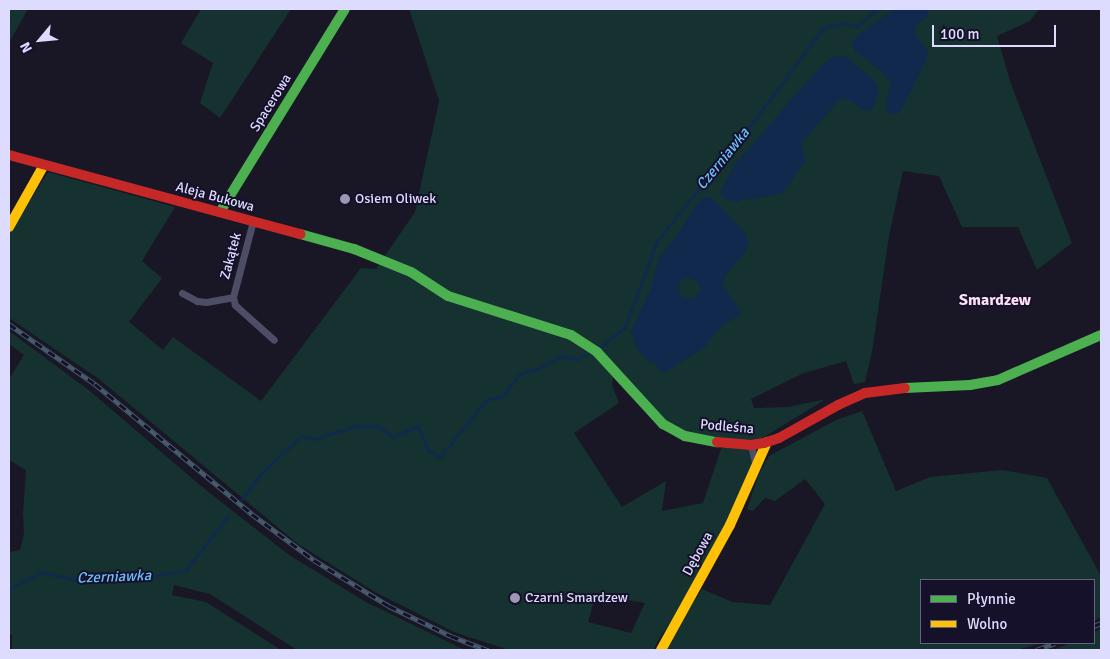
<!DOCTYPE html>
<meta charset="utf-8">
<style>
body{margin:0}
#map{position:relative;width:1110px;height:659px;overflow:hidden;background:#191725;font-family:Signika,sans-serif}
div>[style]{position:absolute}
[style*='--x']{left:calc(var(--x)*1px);top:calc(var(--y)*1px);width:calc(var(--w)*1px);rotate:calc(var(--a)*1deg)}
.green>*{inset:0;background:#153130}
.water>*{inset:0;background:#11294c}
.stream>*{height:2.5px;margin:-1.25px;padding:0 1.25px;transform-origin:1.25px;border-radius:1.25px;background:#11294c}
.street>*{height:7px;margin:-3.5px;padding:0 3.5px;transform-origin:3.5px;border-radius:3.5px;background:#4d4d65}
.fast>*{height:10px;margin:-5px;padding:0 5px;transform-origin:5px;border-radius:5px;background:#4caf50}
.slow>*{height:10px;margin:-5px;padding:0 5px;transform-origin:5px;border-radius:5px;background:#ffc107}
.jam>*{height:10px;margin:-5px;padding:0 5px;transform-origin:5px;border-radius:5px;background:#c62828}
.rail>*{height:4.5px;margin-top:-2.25px;transform-origin:0;background:repeating-linear-gradient(90deg,#15112b 0 8px,#465d6d 0 16px);box-sizing:border-box;border-block:1px solid #465d6d}
.dots>*{width:14px;height:14px;translate:-50% -50%;box-sizing:border-box;border:2px solid #15112b;border-radius:50%}
span{translate:-50% -50%;white-space:nowrap;text-align:center;line-height:1.15;-webkit-text-stroke:4px #15112b;paint-order:stroke}
.street-label{font-size:14px;color:#dedcfe}
.poi-label{font-size:14px;color:#dedcfe}
.left{translate:0 -50%;text-align:left}
.water-label{font-size:15px;color:#6bbffd;font-style:italic}
.quarter-label{font-size:16px;color:#fedef4;font-weight:700}
.frame{position:absolute;inset:0;border:10px solid #dedcfe;pointer-events:none}
.legend{position:absolute;left:920px;top:579px;width:175px;height:65px;box-sizing:border-box;background:#15112b;border:1px solid #65627f;margin:0;padding:6px 9px;list-style:none;font-size:15px;color:#dedcfe}
.legend li{display:flex;align-items:center;gap:10px;height:25px}
.legend b{width:25px;border:1px solid #65627f}
.north{position:absolute;left:15px;top:15px;width:50px;height:50px;-webkit-text-stroke:4px #15112b;paint-order:stroke;rotate:242deg;font-size:14px;font-weight:700;line-height:20px;text-align:center;color:#dedcfe}
.north::after{content:'';display:block;margin:auto;width:18px;height:22px;background:#dedcfe;clip-path:polygon(50% 0,100% 100%,50% 72%,0 100%)}
.scale{position:absolute;left:932px;top:25px;width:124px;height:22px;box-sizing:border-box;border:2px solid #dedcfe;border-top:0;padding-left:6px;font-size:15px;line-height:18px;white-space:nowrap;color:#dedcfe;-webkit-text-stroke:4px #15112b;paint-order:stroke}
</style>
<div id="map">
<div class="green">
<i style="clip-path:polygon(9px 9px,28px 9px,9px 43px)"></i>
<i style="clip-path:polygon(201px 9px,291px 9px,220px 118px,200px 103px,213px 63px,181px 43px)"></i>
<i style="clip-path:polygon(evenodd,409px 9px,1039px 9px,1030px 21px,997px 36px,1011px 84px,1072px 243px,1037px 270px,1018px 227px,962px 227px,939px 176px,903px 171px,889px 236px,872px 352px,865px 382px,854px 384px,846px 361px,804px 373px,751px 399px,754px 408px,788px 407px,826px 399px,751px 445px,756px 470px,700px 579px,657px 642px,654px 650px,509px 650px,454px 632px,375px 592px,298px 544px,99px 379px,9px 318px,9px 234px,48px 172px,175px 207px,142px 261px,162px 278px,129px 322px,163px 350px,173px 337px,261px 401px,361px 268px,376px 269px,415px 212px,439px 101px,409px 9px,614px 372px,678px 433px,723px 443px,703px 503px,662px 511px,666px 481px,622px 507px,574px 433px,619px 403px,612px 385px,614px 372px,409px 9px,596px 594px,645px 603px,631px 633px,588px 622px,596px 594px)"></i>
<i style="clip-path:polygon(9px 331px,90px 391px,201px 486px,289px 555px,366px 602px,465px 650px,297px 650px,210px 594px,174px 585px,172px 595px,206px 602px,281px 650px,12px 650px,12px 635px,9px 633px,9px 552px,20px 550px,24px 533px,23px 513px,26px 470px,9px 460px,9px 379px,24px 355px,9px 344px)"></i>
<i style="clip-path:polygon(862px 411px,896px 491px,930px 477px,1002px 470px,1047px 478px,1101px 576px,1101px 617px,1094px 621px,1094px 580px,921px 580px,921px 643px,1040px 643px,1018px 650px,666px 650px,675px 631px,702px 589px,732px 602px,770px 605px,825px 504px,805px 479px,775px 501px,765px 498px,753px 511px,747px 509px,759px 474px,769px 456px,836px 420px)"></i>
<i style="clip-path:polygon(1101px 629px,1101px 650px,1053px 650px,1070px 643px,1094px 643px,1094px 632px)"></i>
</div>
<div class="water">
<i style="clip-path:polygon(895px 9px,929px 9px,928px 16px,916px 26px,915px 35px,928px 52px,926px 61px,901px 110px,896px 115px,888px 112px,885px 107px,891px 84px,883px 73px,856px 52px,851px 44px,860px 33px)"></i>
<i style="clip-path:polygon(837px 56px,845px 56px,874px 80px,879px 91px,874px 106px,871px 110px,864px 111px,849px 100px,840px 99px,803px 141px,803px 153px,806px 160px,783px 193px,749px 200px,745px 198px,738px 202px,724px 199px,720px 193px,733px 167px,811px 77px,829px 59px)"></i>
<i style="clip-path:polygon(evenodd,707px 197px,714px 200px,744px 231px,748px 241px,746px 251px,725px 276px,723px 286px,740px 310px,740px 314px,720px 328px,703px 349px,665px 372px,658px 370px,657px 364px,649px 362px,636px 348px,631px 331px,651px 288px,658px 259px,672px 242px,701px 198px,707px 197px,688px 277px,698px 283px,701px 291px,694px 298px,685px 298px,680px 294px,678px 286px,682px 280px,688px 277px)"></i>
</div>
<div class="stream">
<i style="--x:601;--y:347;--w:31;--a:-40"></i>
<i style="--x:625;--y:327;--w:92;--a:-69.6"></i>
<i style="--x:657;--y:241;--w:159;--a:-51.1"></i>
<i style="--x:757;--y:117;--w:111;--a:-53.4"></i>
<i style="--x:823;--y:28;--w:21;--a:-14"></i>
<i style="--x:843;--y:23;--w:14;--a:12"></i>
<i style="--x:857;--y:26;--w:28;--a:-38"></i>
<i style="--x:242;--y:499;--w:31;--a:-53"></i>
<i style="--x:261;--y:474;--w:55;--a:-43.5"></i>
<i style="--x:301;--y:436;--w:14;--a:12"></i>
<i style="--x:315;--y:439;--w:40;--a:-18"></i>
<i style="--x:353;--y:427;--w:25;--a:-2"></i>
<i style="--x:378;--y:426;--w:19;--a:36"></i>
<i style="--x:393;--y:437;--w:27;--a:-24"></i>
<i style="--x:418;--y:426;--w:26;--a:67"></i>
<i style="--x:428;--y:450;--w:14;--a:30"></i>
<i style="--x:440;--y:457;--w:73;--a:-51.1"></i>
<i style="--x:486;--y:400;--w:16;--a:-14"></i>
<i style="--x:502;--y:396;--w:28;--a:-51"></i>
<i style="--x:520;--y:374;--w:18;--a:-16"></i>
<i style="--x:537;--y:369;--w:27;--a:-28"></i>
<i style="--x:561;--y:356;--w:16;--a:11"></i>
<i style="--x:577;--y:359;--w:11;--a:-27"></i>
<i style="--x:9;--y:589;--w:37;--a:-27"></i>
<i style="--x:42;--y:572;--w:37;--a:13"></i>
<i style="--x:78;--y:580;--w:64;--a:-1.8"></i>
<i style="--x:142;--y:578;--w:45;--a:-10.3"></i>
<i style="--x:186;--y:570;--w:68;--a:-52.1"></i>
</div>
<div class="street">
<i style="--x:182;--y:293;--w:17;--a:28"></i>
<i style="--x:197;--y:301;--w:9;--a:6"></i>
<i style="--x:206;--y:302;--w:27;--a:-10"></i>
<i style="--x:233;--y:297;--w:79;--a:-75.3"></i>
<i style="--x:233;--y:297;--w:8;--a:76"></i>
<i style="--x:235;--y:305;--w:52;--a:41.9"></i>
<i style="--x:751;--y:445;--w:23;--a:77"></i>
</div>
<div class="fast">
<i style="--x:220;--y:212;--w:238;--a:-58.4"></i>
<i style="--x:300;--y:234;--w:56;--a:15.5"></i>
<i style="--x:354;--y:249;--w:61;--a:22"></i>
<i style="--x:411;--y:272;--w:44;--a:33"></i>
<i style="--x:448;--y:296;--w:129;--a:17.6"></i>
<i style="--x:571;--y:335;--w:31;--a:33"></i>
<i style="--x:597;--y:352;--w:98;--a:47.5"></i>
<i style="--x:663;--y:424;--w:25;--a:29"></i>
<i style="--x:685;--y:436;--w:33;--a:11"></i>
<i style="--x:905;--y:388;--w:65;--a:-2.6"></i>
<i style="--x:970;--y:385;--w:28;--a:-10"></i>
<i style="--x:998;--y:380;--w:112;--a:-23.6"></i>
</div>
<div class="slow">
<i style="--x:9;--y:227;--w:71;--a:-60.6"></i>
<i style="--x:661;--y:650;--w:143;--a:-61.1"></i>
<i style="--x:730;--y:525;--w:91;--a:-66"></i>
</div>
<div class="jam">
<i style="--x:9;--y:155;--w:302;--a:15.2"></i>
<i style="--x:717;--y:442;--w:34;--a:5"></i>
<i style="--x:751;--y:445;--w:13;--a:-9"></i>
<i style="--x:764;--y:443;--w:16;--a:-18"></i>
<i style="--x:779;--y:438;--w:68;--a:-29.2"></i>
<i style="--x:838;--y:405;--w:30;--a:-24"></i>
<i style="--x:865;--y:393;--w:40;--a:-7.1"></i>
</div>
<div class="rail">
<i style="--x:9;--y:324;--w:105;--a:34.9"></i>
<i style="--x:95;--y:384;--w:204;--a:39.6"></i>
<i style="--x:252;--y:514;--w:77;--a:36.6"></i>
<i style="--x:314;--y:560;--w:88;--a:31.5"></i>
<i style="--x:389;--y:606;--w:69;--a:25.8"></i>
<i style="--x:451;--y:636;--w:40;--a:21"></i>
<i style="--x:1094;--y:626;--w:8;--a:-23"></i>
<i style="--x:1036;--y:650;--w:20;--a:-20"></i>
</div>
<div class="dots">
<i style="left:345px;top:199px;background:#9997b2"></i>
<i style="left:515px;top:598px;background:#9997b2"></i>
</div>
<div class="street-label">
<span style="left:271px;top:103px;rotate:-58deg">Spacerowa</span>
<span style="left:215px;top:197px;rotate:15deg">Aleja Bukowa</span>
<span style="left:231px;top:256px;rotate:-75deg">Zakątek</span>
<span style="left:727px;top:427px;rotate:5deg">Podleśna</span>
<span style="left:698px;top:554px;rotate:-61deg">Dębowa</span>
</div>
<div class="poi-label">
<span class="left" style="left:355px;top:199px">Osiem Oliwek</span>
<span class="left" style="left:525px;top:598px">Czarni Smardzew</span>
</div>
<div class="water-label">
<span style="left:723px;top:159px;rotate:-51deg">Czerniawka</span>
<span style="left:114px;top:577px;rotate:-2deg">Czerniawka</span>
</div>
<div class="quarter-label">
<span style="left:995px;top:300px">Smardzew</span>
</div>
<div class="frame"></div>
<ul class="legend">
<li><b style="height:6px;background:#4caf50"></b>Płynnie</li>
<li><b style="height:6px;background:#ffc107"></b>Wolno</li>
</ul>
<div class="north">N</div>
<div class="scale">100 m</div>
</div>
